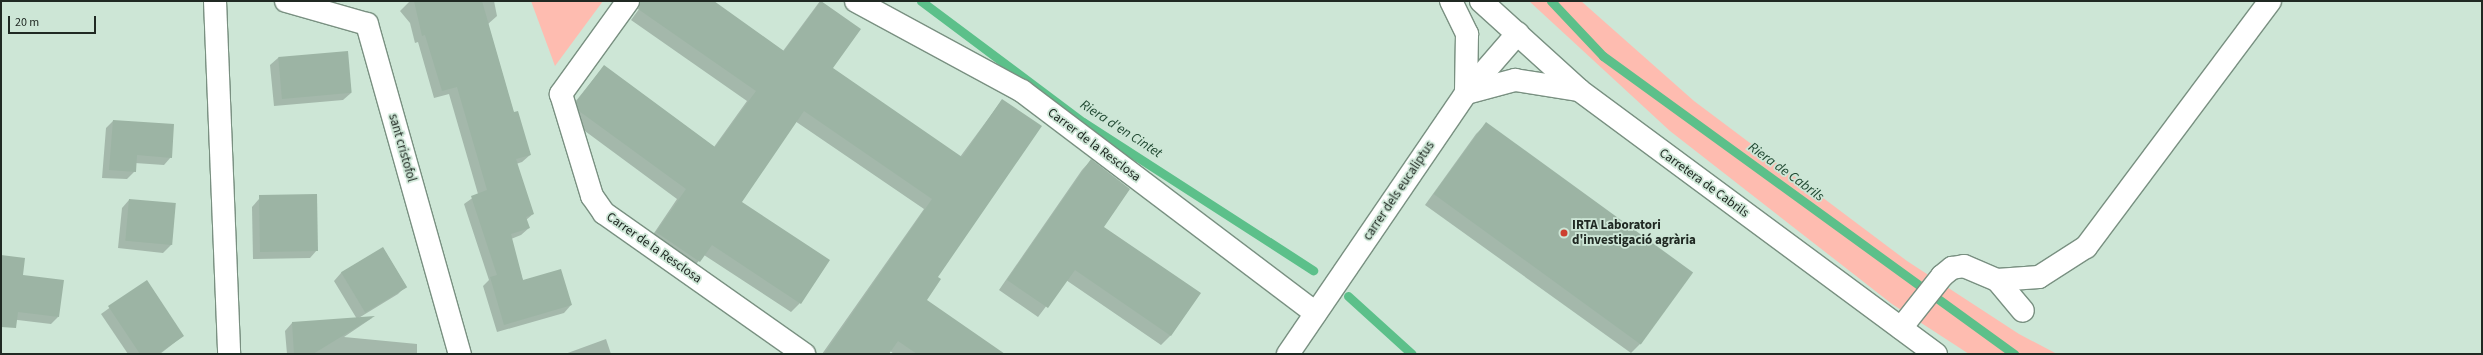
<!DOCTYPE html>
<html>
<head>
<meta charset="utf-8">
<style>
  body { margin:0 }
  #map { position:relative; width:2483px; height:355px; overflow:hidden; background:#cde6d6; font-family:"Source Sans 3",sans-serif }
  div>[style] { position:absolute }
  .green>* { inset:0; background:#febcb0 }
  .shadow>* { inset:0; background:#0003 }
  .stream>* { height:9px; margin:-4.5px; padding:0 4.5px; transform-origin:4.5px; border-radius:4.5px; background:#5cc08a }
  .building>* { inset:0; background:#9cb4a4; transform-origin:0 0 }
  .roads { filter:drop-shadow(1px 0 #799081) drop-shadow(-1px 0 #799081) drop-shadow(0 1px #799081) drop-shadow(0 -1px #799081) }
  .minor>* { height:22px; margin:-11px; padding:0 11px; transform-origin:11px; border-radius:11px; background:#fff }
  .dots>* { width:11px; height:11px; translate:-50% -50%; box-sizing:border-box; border:2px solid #cde6d6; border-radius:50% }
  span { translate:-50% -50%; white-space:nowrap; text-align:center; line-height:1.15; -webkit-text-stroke:3.5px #cde6d6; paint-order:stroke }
  .street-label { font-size:13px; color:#202923 }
  .poi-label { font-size:13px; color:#202923; font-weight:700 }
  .left { translate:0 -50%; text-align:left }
  .water-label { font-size:14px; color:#214a33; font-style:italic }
  .frame { position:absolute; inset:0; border:2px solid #202923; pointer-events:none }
  .scale { position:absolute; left:8px; top:16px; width:88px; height:18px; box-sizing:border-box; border:2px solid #202923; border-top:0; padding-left:5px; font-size:12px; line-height:14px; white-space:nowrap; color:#202923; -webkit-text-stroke:3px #cde6d6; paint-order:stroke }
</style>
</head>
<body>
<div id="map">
  <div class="green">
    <div style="clip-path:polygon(531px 1px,603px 1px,555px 66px)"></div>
    <div style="clip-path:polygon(1529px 1px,1581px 1px,1694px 101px,1907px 261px,2019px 334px,2057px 354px,1969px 354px,1892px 304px,1670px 131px)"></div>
  </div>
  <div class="shadow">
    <div style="clip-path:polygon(410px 1px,494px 1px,497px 16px,488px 24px,514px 114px,530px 155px,522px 162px,516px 164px,533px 214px,526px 220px,529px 228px,521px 235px,511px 239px,523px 281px,571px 305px,564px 313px,497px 332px,483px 286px,489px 280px,464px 204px,478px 194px,449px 94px,434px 98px,418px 42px,415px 43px,410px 23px,400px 11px)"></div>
    <div style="clip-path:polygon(645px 1px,712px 1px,783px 51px,820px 1px,859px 29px,832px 68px,960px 157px,1002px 100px,937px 277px,925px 300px,1003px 354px,894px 354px,890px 351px,888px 354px,822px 354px,924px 209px,795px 121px,741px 202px,800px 303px,791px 312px,704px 255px,690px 271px,648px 242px,677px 199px,570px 120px,567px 112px,604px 66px,714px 147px,747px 101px,631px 20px)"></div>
    <div style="clip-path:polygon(347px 52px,351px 93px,343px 100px,274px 106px,270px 65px,278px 58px)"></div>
    <div style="clip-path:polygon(113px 121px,171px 157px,164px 165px,135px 163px,135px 171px,127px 179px,102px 178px,106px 128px)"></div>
    <div style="clip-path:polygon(1486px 124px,1641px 343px,1631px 353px,1425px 205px,1476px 134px)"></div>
    <div style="clip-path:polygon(1091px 160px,1103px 227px,1171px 335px,1161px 345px,1066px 280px,1038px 317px,999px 290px,1082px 170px)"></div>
    <div style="clip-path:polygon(259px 199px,317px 250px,310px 258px,253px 259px,252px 207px)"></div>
    <div style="clip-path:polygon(129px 200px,175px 204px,171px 245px,163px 253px,118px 248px,122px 208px)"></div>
    <div style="clip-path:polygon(383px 248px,406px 286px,398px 294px,357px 319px,372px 318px,344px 337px,417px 344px,417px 354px,287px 354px,285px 331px,292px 323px,357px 319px,334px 281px,341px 273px)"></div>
    <div style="clip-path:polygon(1px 256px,58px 317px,51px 324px,1px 318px)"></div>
    <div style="clip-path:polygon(147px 281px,183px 336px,160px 354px,128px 354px,101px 314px)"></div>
    <div style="clip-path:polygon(606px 339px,611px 354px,565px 354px)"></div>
  </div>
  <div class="stream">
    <div style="left:921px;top:1px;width:202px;rotate:36.8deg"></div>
    <div style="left:1083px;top:122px;width:274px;rotate:32.8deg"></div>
    <div style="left:1551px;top:1px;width:76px;rotate:46.6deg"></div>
    <div style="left:1603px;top:56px;width:508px;rotate:35.94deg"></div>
    <div style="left:1348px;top:296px;width:86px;rotate:42.2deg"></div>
  </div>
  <div class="building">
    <div style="clip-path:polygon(414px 1px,482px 1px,514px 112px,518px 111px,531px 155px,516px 159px,534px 214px,526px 217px,530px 228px,511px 234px,523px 280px,561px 269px,572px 305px,504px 325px,490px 277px,497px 275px,471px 196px,487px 190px,457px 87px,442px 91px,425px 35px,422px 36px)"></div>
    <div style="clip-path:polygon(640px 1px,714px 1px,784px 51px,821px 1px,861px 29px,833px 68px,962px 157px,1002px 99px,1042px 126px,938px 277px,941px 279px,927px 300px,1005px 354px,917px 354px,898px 341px,889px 354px,824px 354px,932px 199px,804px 111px,742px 202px,830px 260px,801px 304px,712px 245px,700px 262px,656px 232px,686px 189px,579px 111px,576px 102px,604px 65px,715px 147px,756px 91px,638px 9px)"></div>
    <div style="left:348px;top:51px;width:42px;height:70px;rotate:85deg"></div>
    <div style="clip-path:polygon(113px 120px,174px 124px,172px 158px,137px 155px,136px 172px,109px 170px)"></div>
    <div style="left:1486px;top:122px;width:256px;height:89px;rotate:36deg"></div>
    <div style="clip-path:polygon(1091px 159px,1130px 189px,1104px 227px,1201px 293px,1171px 336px,1075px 270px,1048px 308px,1007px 280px)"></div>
    <div style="left:317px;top:194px;width:57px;height:58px;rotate:89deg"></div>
    <div style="left:129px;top:199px;width:47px;height:42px;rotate:5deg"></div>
    <div style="left:383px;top:247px;width:47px;height:49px;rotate:59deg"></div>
    <div style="clip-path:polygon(1px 255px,25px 258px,23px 275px,64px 280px,59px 317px,18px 312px,16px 328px,1px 327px)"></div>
    <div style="clip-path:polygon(147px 280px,184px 336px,158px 354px,140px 354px,108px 306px)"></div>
    <div style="clip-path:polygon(375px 316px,313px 354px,294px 354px,292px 322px)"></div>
  </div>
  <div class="roads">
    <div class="minor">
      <div style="left:215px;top:1px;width:353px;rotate:87.7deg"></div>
      <div style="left:286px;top:1px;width:84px;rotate:15.9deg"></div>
      <div style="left:367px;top:24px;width:343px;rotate:74.3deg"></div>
      <div style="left:628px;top:1px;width:115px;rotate:125.8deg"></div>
      <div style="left:561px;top:94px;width:107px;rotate:73.1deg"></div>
      <div style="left:592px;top:196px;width:21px;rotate:55deg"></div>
      <div style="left:604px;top:213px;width:245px;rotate:35.2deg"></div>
      <div style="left:856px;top:1px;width:189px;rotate:28.5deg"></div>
      <div style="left:1022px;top:91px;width:368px;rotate:37.1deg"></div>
      <div style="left:1451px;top:1px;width:37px;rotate:64deg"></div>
      <div style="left:1467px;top:34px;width:59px;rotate:91deg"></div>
      <div style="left:1466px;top:93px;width:51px;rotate:-14.9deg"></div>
      <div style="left:1515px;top:80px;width:65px;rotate:8.9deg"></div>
      <div style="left:1481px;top:1px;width:132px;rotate:42.2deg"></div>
      <div style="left:1579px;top:90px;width:444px;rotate:36.5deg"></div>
      <div style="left:1997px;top:280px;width:42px;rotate:-4.1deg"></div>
      <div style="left:2039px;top:277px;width:56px;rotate:-32.6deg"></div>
      <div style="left:2086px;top:247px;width:307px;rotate:-53.2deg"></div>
      <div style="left:1901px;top:328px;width:66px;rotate:-51.7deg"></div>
      <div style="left:1942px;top:276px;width:13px;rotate:-39deg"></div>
      <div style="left:1952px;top:268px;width:12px;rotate:-9deg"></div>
      <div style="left:1964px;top:266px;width:36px;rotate:23deg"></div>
      <div style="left:1997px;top:280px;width:40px;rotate:50deg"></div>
      <div style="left:1288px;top:354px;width:316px;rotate:-55.7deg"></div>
      <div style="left:1466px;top:93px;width:79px;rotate:-49.1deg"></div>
    </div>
  </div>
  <div class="dots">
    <div style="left:1564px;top:233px;background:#cd402f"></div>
  </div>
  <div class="street-label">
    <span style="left:1094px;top:145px;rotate:37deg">Carrer de la Resclosa</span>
    <span style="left:402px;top:148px;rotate:74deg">sant cristofol</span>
    <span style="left:1704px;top:183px;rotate:36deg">Carretera de Cabrils</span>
    <span style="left:1399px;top:191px;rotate:-56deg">carrer dels eucaliptus</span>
    <span style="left:654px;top:248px;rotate:35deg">Carrer de la Resclosa</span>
  </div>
  <div class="poi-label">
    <span class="left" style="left:1572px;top:233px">IRTA Laboratori<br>d'investigació agrària</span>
  </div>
  <div class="water-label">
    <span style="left:1121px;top:129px;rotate:33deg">Riera d'en Cintet</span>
    <span style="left:1786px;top:172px;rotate:36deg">Riera de Cabrils</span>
  </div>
  <div class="frame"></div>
  <div class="scale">20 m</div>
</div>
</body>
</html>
